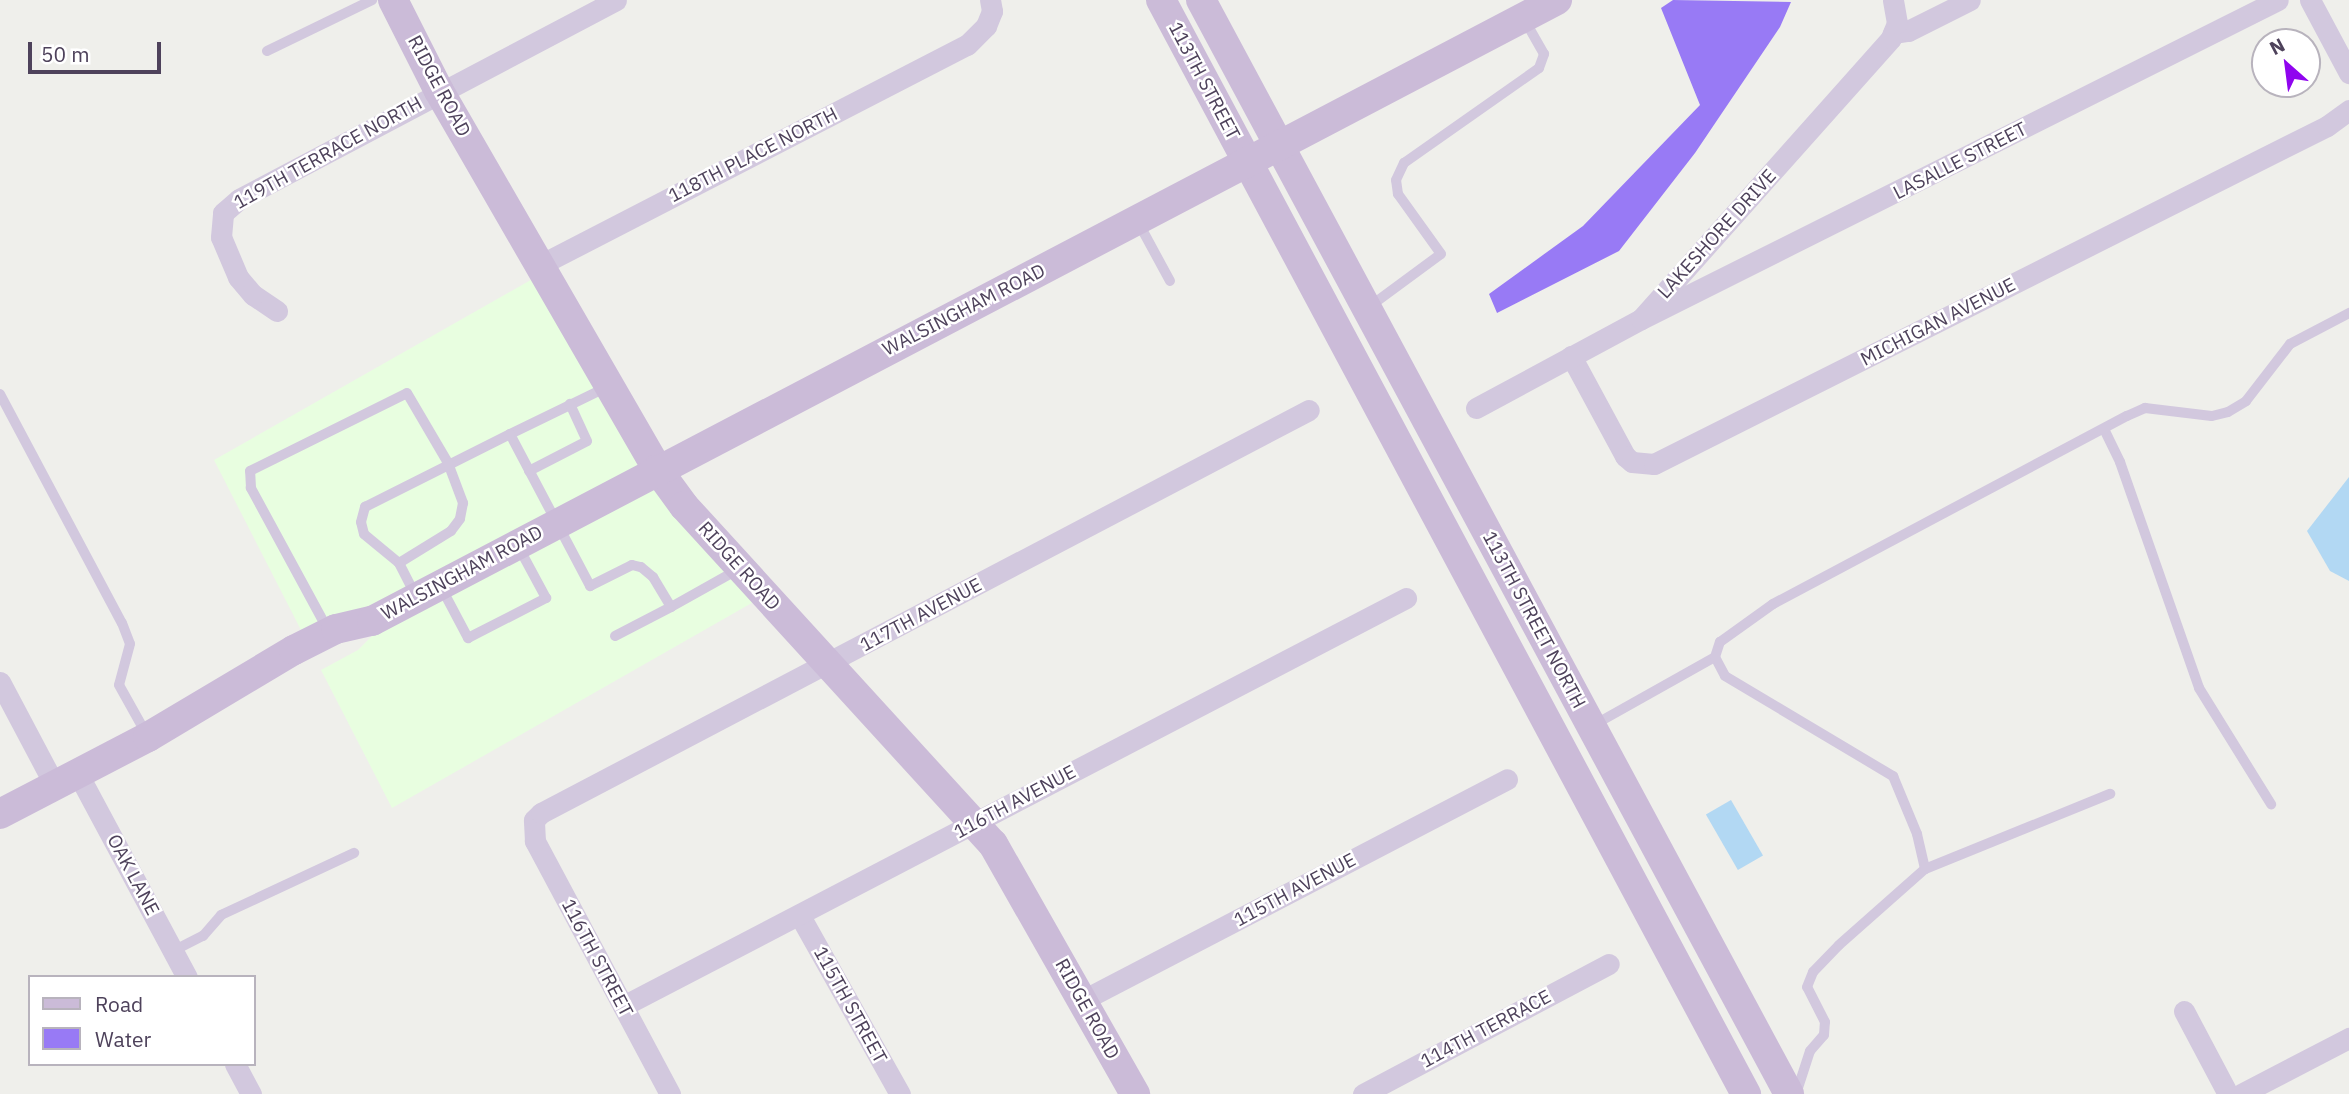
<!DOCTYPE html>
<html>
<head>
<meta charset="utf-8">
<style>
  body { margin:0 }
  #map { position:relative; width:2349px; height:1094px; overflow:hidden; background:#efefeb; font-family:"IBM Plex Sans",sans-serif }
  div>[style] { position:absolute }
  .commercial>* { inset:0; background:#e8fee0 }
  .green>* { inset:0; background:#b2d8f3; transform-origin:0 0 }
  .water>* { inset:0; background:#987af5 }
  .lane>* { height:10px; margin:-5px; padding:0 5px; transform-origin:5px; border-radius:5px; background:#d2c8de }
  .street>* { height:21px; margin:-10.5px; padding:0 10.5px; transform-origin:10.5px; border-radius:10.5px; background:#d2c8de }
  .secondary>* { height:30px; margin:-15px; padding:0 15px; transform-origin:15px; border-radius:15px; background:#cbbbd8 }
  span { translate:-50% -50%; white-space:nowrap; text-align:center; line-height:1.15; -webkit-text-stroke:5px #fff; paint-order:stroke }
  .street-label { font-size:19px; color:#4e425b }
  .legend { position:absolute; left:28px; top:975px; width:228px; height:91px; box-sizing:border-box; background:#fff; border:2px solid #b8b3bd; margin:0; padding:9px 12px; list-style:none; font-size:21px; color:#4e425b }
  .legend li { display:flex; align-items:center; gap:14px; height:35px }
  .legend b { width:35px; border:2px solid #b8b3bd }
  .north { position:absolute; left:2251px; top:28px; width:70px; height:70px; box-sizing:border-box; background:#fff; border:2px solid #b8b3bd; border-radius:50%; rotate:332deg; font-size:19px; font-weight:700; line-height:28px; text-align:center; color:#4e425b }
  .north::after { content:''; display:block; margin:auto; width:24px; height:32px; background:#9004ef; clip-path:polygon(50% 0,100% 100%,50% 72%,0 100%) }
  .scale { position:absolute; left:28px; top:42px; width:133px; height:32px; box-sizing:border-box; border:4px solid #4e425b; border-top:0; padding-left:9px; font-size:21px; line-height:24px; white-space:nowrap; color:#4e425b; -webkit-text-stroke:5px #fff; paint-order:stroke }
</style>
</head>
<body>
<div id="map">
  <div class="commercial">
    <div style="clip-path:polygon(536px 277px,644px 464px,373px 608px,303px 634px,214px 460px)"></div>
    <div style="clip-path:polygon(655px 482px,757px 600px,392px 808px,321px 670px,358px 650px,378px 630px)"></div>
  </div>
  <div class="green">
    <div style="clip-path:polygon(2349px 477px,2349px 581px,2330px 571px,2307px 531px)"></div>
    <div style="left:1731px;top:800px;width:64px;height:29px;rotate:60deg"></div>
  </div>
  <div class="water">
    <div style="clip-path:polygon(1673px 0,1791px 2px,1780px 27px,1695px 153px,1619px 251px,1497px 313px,1489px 294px,1583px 226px,1700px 105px,1661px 8px)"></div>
  </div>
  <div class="lane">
    <div style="left:267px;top:51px;width:117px;rotate:-25.9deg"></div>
    <div style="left:1138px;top:222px;width:67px;rotate:61.5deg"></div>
    <div style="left:1369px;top:307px;width:89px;rotate:-36.4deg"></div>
    <div style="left:1441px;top:254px;width:74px;rotate:-125.6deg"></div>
    <div style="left:1398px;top:194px;width:14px;rotate:-98deg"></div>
    <div style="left:1396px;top:180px;width:19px;rotate:-65deg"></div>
    <div style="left:1404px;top:163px;width:165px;rotate:-35.1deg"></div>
    <div style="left:1539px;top:68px;width:15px;rotate:-70deg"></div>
    <div style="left:1544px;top:54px;width:40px;rotate:-119.7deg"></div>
    <div style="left:607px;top:387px;width:108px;rotate:154.1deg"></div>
    <div style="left:510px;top:434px;width:172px;rotate:62.2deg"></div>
    <div style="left:590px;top:586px;width:47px;rotate:-26.6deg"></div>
    <div style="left:632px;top:565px;width:9px;rotate:13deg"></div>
    <div style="left:641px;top:567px;width:16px;rotate:40deg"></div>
    <div style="left:653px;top:577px;width:35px;rotate:59deg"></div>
    <div style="left:671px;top:607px;width:78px;rotate:-29.2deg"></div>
    <div style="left:0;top:394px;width:259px;rotate:62deg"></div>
    <div style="left:122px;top:623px;width:22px;rotate:69deg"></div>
    <div style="left:130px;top:644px;width:42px;rotate:105deg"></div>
    <div style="left:119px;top:685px;width:57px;rotate:60.8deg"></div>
    <div style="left:2104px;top:429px;width:37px;rotate:64deg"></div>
    <div style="left:2120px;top:462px;width:239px;rotate:70.7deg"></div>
    <div style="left:2199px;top:688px;width:137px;rotate:58.2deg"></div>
    <div style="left:529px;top:471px;width:65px;rotate:-27.3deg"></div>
    <div style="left:587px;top:441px;width:41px;rotate:-114.7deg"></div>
    <div style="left:399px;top:563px;width:45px;rotate:-140.4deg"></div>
    <div style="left:364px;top:534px;width:12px;rotate:-104deg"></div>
    <div style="left:361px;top:522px;width:16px;rotate:-75deg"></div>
    <div style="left:365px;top:507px;width:162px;rotate:-26.7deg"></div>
    <div style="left:441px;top:587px;width:58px;rotate:62.1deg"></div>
    <div style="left:468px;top:638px;width:88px;rotate:-27.1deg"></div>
    <div style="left:546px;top:598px;width:59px;rotate:-118.3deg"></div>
    <div style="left:328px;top:630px;width:162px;rotate:-118.5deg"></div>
    <div style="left:251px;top:488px;width:17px;rotate:-93deg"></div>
    <div style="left:250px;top:471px;width:175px;rotate:-26.4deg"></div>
    <div style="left:407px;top:393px;width:81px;rotate:59.6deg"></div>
    <div style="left:448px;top:463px;width:43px;rotate:69.4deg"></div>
    <div style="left:463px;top:503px;width:16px;rotate:101deg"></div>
    <div style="left:460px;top:519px;width:15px;rotate:127deg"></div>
    <div style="left:451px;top:531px;width:61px;rotate:148.4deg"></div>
    <div style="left:399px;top:563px;width:36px;rotate:63deg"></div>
    <div style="left:615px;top:636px;width:63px;rotate:-27.4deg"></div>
    <div style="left:1715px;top:657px;width:21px;rotate:62deg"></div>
    <div style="left:1725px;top:676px;width:196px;rotate:30.8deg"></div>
    <div style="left:1893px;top:776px;width:63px;rotate:67.5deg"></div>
    <div style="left:1917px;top:834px;width:36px;rotate:77deg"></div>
    <div style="left:1592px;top:726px;width:141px;rotate:-29.3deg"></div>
    <div style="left:1715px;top:657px;width:16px;rotate:-72deg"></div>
    <div style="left:1720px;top:642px;width:65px;rotate:-35.6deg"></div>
    <div style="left:1773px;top:604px;width:401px;rotate:-28deg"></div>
    <div style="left:2127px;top:416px;width:20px;rotate:-24deg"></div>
    <div style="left:2145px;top:408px;width:67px;rotate:6.8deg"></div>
    <div style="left:2212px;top:416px;width:16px;rotate:-14deg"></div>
    <div style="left:2228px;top:412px;width:21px;rotate:-31deg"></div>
    <div style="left:2246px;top:401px;width:72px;rotate:-52.3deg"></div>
    <div style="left:2290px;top:344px;width:67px;rotate:-27.7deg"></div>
    <div style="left:173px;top:951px;width:34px;rotate:-27deg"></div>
    <div style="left:203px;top:936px;width:28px;rotate:-49deg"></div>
    <div style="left:221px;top:915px;width:147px;rotate:-25deg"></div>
    <div style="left:1796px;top:1094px;width:45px;rotate:-72deg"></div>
    <div style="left:1810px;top:1051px;width:21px;rotate:-49deg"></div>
    <div style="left:1824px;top:1035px;width:13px;rotate:-86deg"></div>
    <div style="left:1825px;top:1022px;width:39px;rotate:-117deg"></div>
    <div style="left:1807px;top:987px;width:16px;rotate:-68deg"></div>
    <div style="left:1813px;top:972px;width:37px;rotate:-46deg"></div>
    <div style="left:1839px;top:945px;width:115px;rotate:-41.5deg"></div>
    <div style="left:1925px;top:869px;width:200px;rotate:-22.1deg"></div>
  </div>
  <div class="street">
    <div style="left:2310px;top:0;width:83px;rotate:61.9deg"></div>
    <div style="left:1893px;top:33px;width:15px;rotate:-8deg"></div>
    <div style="left:1908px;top:31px;width:69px;rotate:-26.6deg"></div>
    <div style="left:540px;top:265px;width:480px;rotate:-27.3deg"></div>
    <div style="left:967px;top:45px;width:27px;rotate:-45deg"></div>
    <div style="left:986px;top:26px;width:16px;rotate:-68deg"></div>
    <div style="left:992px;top:11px;width:11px;rotate:-100deg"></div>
    <div style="left:277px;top:311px;width:29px;rotate:-146deg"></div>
    <div style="left:253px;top:295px;width:23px;rotate:-130deg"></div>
    <div style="left:238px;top:277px;width:43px;rotate:-113deg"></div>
    <div style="left:221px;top:237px;width:24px;rotate:-85deg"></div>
    <div style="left:223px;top:213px;width:21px;rotate:-41deg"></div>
    <div style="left:239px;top:199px;width:426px;rotate:-27.8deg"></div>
    <div style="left:1641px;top:319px;width:712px;rotate:-26.6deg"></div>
    <div style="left:1571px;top:356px;width:114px;rotate:61.6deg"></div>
    <div style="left:1625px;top:456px;width:9px;rotate:41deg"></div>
    <div style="left:1632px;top:462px;width:22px;rotate:5deg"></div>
    <div style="left:1654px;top:464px;width:753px;rotate:-26.67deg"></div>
    <div style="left:2327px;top:126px;width:27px;rotate:-36deg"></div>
    <div style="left:1476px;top:408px;width:187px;rotate:-28.3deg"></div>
    <div style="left:1641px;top:319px;width:376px;rotate:-48.3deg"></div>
    <div style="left:1891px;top:38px;width:16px;rotate:-68deg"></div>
    <div style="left:1897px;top:23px;width:23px;rotate:-100deg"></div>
    <div style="left:0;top:682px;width:118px;rotate:62.1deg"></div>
    <div style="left:78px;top:774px;width:230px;rotate:61.8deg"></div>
    <div style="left:800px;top:916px;width:204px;rotate:60.7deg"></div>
    <div style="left:1083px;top:1000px;width:478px;rotate:-27.5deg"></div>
    <div style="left:623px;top:1006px;width:883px;rotate:-27.52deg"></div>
    <div style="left:2184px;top:1011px;width:94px;rotate:62.1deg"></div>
    <div style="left:235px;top:1064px;width:34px;rotate:62deg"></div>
    <div style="left:670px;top:1094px;width:287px;rotate:-118.1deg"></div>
    <div style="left:535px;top:841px;width:21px;rotate:-93deg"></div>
    <div style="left:534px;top:820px;width:10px;rotate:-45deg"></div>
    <div style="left:541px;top:813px;width:867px;rotate:-27.69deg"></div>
    <div style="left:1363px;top:1094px;width:278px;rotate:-27.9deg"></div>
    <div style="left:2241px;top:1094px;width:122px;rotate:-27.4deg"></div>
  </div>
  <div class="secondary">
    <div style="left:393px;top:0;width:102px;rotate:63.2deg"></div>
    <div style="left:439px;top:91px;width:436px;rotate:60deg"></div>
    <div style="left:657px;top:469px;width:46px;rotate:53.9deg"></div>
    <div style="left:684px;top:506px;width:458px;rotate:47.6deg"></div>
    <div style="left:993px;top:844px;width:288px;rotate:60.4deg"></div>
    <div style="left:1161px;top:0;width:1241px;rotate:61.87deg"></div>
    <div style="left:1201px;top:0;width:1242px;rotate:61.74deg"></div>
    <div style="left:0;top:814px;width:167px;rotate:-27.5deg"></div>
    <div style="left:148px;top:737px;width:170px;rotate:-30.8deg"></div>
    <div style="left:294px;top:650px;width:47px;rotate:-26.6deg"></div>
    <div style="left:336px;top:629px;width:37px;rotate:-13deg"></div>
    <div style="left:372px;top:621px;width:1338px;rotate:-27.66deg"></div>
  </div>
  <div class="street-label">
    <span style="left:1204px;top:81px;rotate:62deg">113TH STREET</span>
    <span style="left:439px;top:86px;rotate:62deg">RIDGE ROAD</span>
    <span style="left:328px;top:153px;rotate:-29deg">119TH TERRACE NORTH</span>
    <span style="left:753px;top:155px;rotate:-27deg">118TH PLACE NORTH</span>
    <span style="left:1960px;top:161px;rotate:-27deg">LASALLE STREET</span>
    <span style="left:1717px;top:234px;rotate:-48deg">LAKESHORE DRIVE</span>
    <span style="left:964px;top:310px;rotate:-27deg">WALSINGHAM ROAD</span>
    <span style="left:1938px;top:322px;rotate:-27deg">MICHIGAN AVENUE</span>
    <span style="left:739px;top:566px;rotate:48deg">RIDGE ROAD</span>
    <span style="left:462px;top:573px;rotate:-28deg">WALSINGHAM ROAD</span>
    <span style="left:921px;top:615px;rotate:-28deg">117TH AVENUE</span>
    <span style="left:1534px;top:620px;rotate:62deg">113TH STREET NORTH</span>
    <span style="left:1015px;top:802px;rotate:-28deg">116TH AVENUE</span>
    <span style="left:133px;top:875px;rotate:62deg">OAK LANE</span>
    <span style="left:1295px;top:890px;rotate:-28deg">115TH AVENUE</span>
    <span style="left:597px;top:958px;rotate:62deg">116TH STREET</span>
    <span style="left:850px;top:1005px;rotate:61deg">115TH STREET</span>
    <span style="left:1087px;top:1009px;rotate:61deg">RIDGE ROAD</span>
    <span style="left:1486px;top:1029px;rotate:-28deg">114TH TERRACE</span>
  </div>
  <ul class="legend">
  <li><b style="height:9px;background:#cbbbd8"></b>Road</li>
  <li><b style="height:19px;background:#987af5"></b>Water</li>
  </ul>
  <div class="north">N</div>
  <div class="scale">50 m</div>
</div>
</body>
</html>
